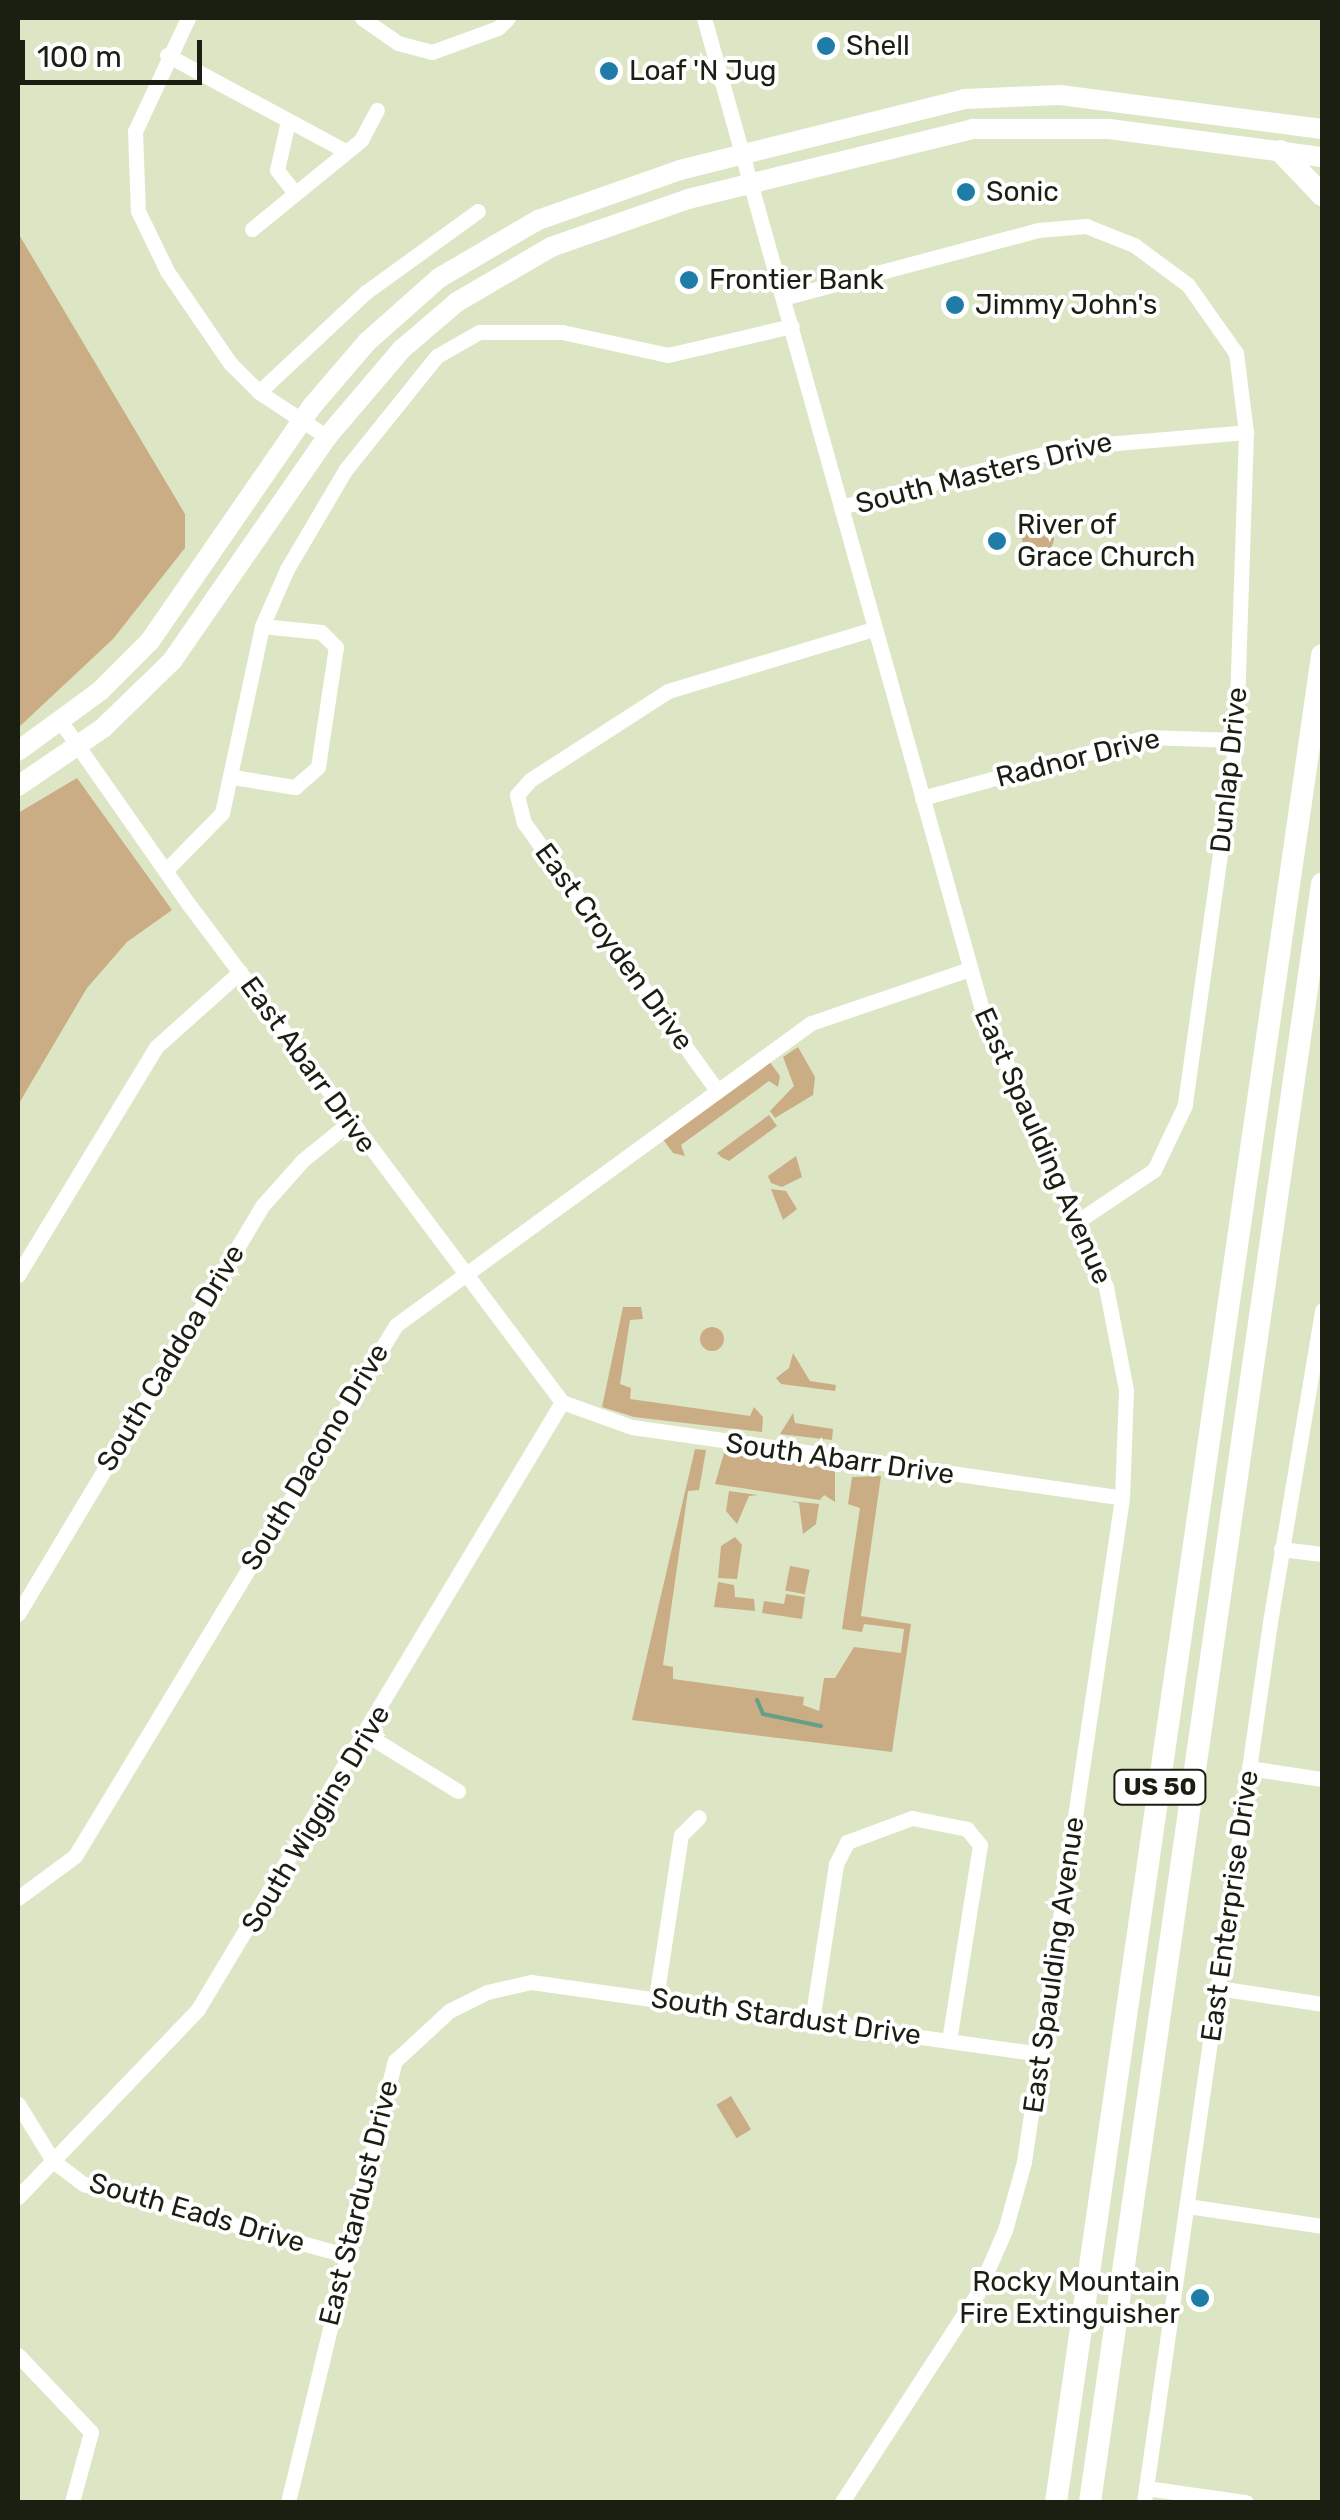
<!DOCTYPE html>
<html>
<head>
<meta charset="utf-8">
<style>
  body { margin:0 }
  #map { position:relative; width:1340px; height:2520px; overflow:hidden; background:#dce6c4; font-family:Rubik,sans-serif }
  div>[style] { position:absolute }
  .green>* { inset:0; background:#caad85; transform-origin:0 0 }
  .round { border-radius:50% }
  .stream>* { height:4px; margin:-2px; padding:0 2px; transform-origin:2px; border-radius:2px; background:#649f87 }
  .minor>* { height:15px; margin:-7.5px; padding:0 7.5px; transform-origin:7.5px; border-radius:7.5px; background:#fff }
  .major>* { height:20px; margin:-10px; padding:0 10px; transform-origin:10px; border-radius:10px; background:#fff }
  .highway>* { height:22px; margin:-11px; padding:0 11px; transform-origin:11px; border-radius:11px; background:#fff }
  .dots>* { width:28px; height:28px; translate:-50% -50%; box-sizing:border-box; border:5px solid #fff; border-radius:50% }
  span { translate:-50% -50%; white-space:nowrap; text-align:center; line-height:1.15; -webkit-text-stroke:8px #fff; paint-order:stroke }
  .shield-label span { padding:2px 8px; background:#fff; border:2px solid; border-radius:8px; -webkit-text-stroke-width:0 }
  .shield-label { font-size:25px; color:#1b1f12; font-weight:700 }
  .poi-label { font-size:28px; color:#1b1f12 }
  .left { translate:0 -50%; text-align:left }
  .right { translate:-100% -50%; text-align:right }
  .street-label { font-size:28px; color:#1b1f12 }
  .frame { position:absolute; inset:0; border:20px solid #1b1f12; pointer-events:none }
  .scale { position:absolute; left:20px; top:40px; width:182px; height:45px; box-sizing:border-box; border:5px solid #1b1f12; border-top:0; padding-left:12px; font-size:30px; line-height:35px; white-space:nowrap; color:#1b1f12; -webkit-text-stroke:8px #fff; paint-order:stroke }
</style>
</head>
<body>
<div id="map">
  <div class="green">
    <div style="clip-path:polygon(18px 233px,185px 514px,185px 548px,113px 639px,18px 728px)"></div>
    <div class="round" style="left:1022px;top:522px;width:32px;height:32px"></div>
    <div style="clip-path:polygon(77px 778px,172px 910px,127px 942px,87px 988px,18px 1105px,18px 813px)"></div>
    <div style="clip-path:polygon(798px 1047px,815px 1077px,813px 1095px,775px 1118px,770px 1111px,794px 1086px,783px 1057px)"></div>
    <div style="clip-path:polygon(769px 1061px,780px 1076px,778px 1087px,769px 1081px,681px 1145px,685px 1156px,673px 1153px,662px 1138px)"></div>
    <div style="clip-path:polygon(769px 1115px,777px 1126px,729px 1161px,721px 1157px,717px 1153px)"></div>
    <div style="clip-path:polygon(796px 1156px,802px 1177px,782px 1187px,771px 1183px,768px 1176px)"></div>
    <div style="clip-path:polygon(771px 1189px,786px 1191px,797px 1209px,783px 1220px)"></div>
    <div style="clip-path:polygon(623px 1307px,641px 1307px,643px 1319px,630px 1320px,620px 1384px,631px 1388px,630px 1399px,750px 1416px,754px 1407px,763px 1417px,762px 1432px,634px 1417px,602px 1407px)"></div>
    <div class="round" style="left:700px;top:1327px;width:24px;height:24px"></div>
    <div style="clip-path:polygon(793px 1353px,810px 1381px,836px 1385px,835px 1391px,781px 1384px,776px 1378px,789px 1368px)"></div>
    <div style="clip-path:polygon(793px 1413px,795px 1423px,833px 1429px,832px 1440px,780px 1434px)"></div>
    <div style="clip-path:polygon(695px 1449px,706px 1450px,699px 1490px,688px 1491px,663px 1665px,673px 1667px,673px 1679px,804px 1697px,803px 1705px,819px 1711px,824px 1678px,835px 1678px,854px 1647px,901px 1653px,904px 1629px,864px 1624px,862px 1632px,842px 1629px,860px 1508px,848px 1504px,852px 1477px,881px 1476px,861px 1616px,911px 1624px,892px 1752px,632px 1720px)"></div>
    <div style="clip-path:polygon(724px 1453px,835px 1469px,835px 1502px,824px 1495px,820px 1500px,715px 1484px)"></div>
    <div style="clip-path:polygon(729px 1491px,758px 1495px,749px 1496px,737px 1524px,726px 1511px)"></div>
    <div style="clip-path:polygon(789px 1501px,819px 1504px,816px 1524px,803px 1534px,799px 1503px)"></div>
    <div style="clip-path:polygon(735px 1537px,742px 1545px,737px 1579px,718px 1578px,721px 1546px)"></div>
    <div style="left:790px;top:1566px;width:20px;height:25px;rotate:11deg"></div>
    <div style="clip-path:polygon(718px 1582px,734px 1585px,735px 1597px,754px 1599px,755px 1611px,714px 1607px)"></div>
    <div style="clip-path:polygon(786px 1594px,805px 1597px,802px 1619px,762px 1613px,764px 1601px,784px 1604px)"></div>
    <div style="left:731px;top:2096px;width:39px;height:17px;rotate:59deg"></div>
  </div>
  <div class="stream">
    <div style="left:757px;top:1700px;width:15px;rotate:67deg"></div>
    <div style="left:763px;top:1714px;width:59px;rotate:11.7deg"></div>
  </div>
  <div class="minor">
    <div style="left:188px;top:18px;width:125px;rotate:115.1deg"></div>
    <div style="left:135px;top:131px;width:80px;rotate:87.9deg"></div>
    <div style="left:138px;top:211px;width:67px;rotate:64.2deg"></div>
    <div style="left:167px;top:271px;width:112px;rotate:55.6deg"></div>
    <div style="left:230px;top:363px;width:41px;rotate:45deg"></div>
    <div style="left:259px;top:392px;width:82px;rotate:33.5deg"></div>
    <div style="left:362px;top:18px;width:44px;rotate:34.8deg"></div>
    <div style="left:398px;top:43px;width:35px;rotate:15deg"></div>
    <div style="left:432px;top:52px;width:70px;rotate:-20deg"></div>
    <div style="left:498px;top:28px;width:14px;rotate:-45deg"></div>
    <div style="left:704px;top:18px;width:1026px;rotate:74.34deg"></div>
    <div style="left:981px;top:1006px;width:308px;rotate:66deg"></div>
    <div style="left:1106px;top:1287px;width:105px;rotate:79deg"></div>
    <div style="left:1126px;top:1390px;width:108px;rotate:92.1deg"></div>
    <div style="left:1122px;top:1498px;width:671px;rotate:98.4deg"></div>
    <div style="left:1024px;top:2162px;width:71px;rotate:105.6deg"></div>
    <div style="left:1005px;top:2230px;width:70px;rotate:113.6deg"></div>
    <div style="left:977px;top:2294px;width:248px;rotate:123deg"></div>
    <div style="left:167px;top:55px;width:202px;rotate:28.3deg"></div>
    <div style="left:288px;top:121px;width:50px;rotate:102.7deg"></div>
    <div style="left:277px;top:170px;width:29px;rotate:52deg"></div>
    <div style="left:252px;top:229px;width:141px;rotate:-39.2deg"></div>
    <div style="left:361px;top:140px;width:34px;rotate:-62deg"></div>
    <div style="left:783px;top:298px;width:264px;rotate:-14.9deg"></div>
    <div style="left:1038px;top:230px;width:48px;rotate:-4.8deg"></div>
    <div style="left:1086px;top:226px;width:52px;rotate:21.6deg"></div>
    <div style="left:1134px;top:245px;width:67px;rotate:36.5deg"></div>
    <div style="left:1188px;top:285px;width:83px;rotate:54.8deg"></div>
    <div style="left:1236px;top:353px;width:80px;rotate:82.8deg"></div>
    <div style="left:1246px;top:432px;width:308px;rotate:91.9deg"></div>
    <div style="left:1236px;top:740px;width:369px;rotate:98deg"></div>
    <div style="left:1185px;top:1105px;width:72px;rotate:115.5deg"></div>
    <div style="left:1154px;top:1170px;width:92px;rotate:146.1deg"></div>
    <div style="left:259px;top:392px;width:146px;rotate:-43.1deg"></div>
    <div style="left:366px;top:292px;width:138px;rotate:-35.9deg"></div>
    <div style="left:841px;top:507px;width:236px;rotate:-14.7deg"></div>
    <div style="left:1069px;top:447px;width:178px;rotate:-4.8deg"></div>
    <div style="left:61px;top:722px;width:225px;rotate:55deg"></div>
    <div style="left:190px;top:906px;width:620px;rotate:53.13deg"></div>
    <div style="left:562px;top:1402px;width:74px;rotate:19.7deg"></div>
    <div style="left:632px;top:1427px;width:495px;rotate:8.2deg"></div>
    <div style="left:233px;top:777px;width:63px;rotate:9.2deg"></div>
    <div style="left:295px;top:787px;width:30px;rotate:-41deg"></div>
    <div style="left:318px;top:767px;width:121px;rotate:-81.5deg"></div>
    <div style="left:336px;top:647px;width:21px;rotate:-135deg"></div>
    <div style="left:321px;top:632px;width:59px;rotate:-174.2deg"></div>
    <div style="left:922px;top:798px;width:233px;rotate:-15.2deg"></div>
    <div style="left:1147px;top:737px;width:89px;rotate:1.9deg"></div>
    <div style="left:165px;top:871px;width:81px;rotate:-45.5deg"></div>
    <div style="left:222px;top:813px;width:191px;rotate:-77.9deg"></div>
    <div style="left:262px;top:626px;width:62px;rotate:-66.3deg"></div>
    <div style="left:287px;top:569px;width:116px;rotate:-59.5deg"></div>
    <div style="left:346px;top:469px;width:145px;rotate:-51.2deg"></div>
    <div style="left:437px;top:356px;width:48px;rotate:-29.7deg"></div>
    <div style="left:479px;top:332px;width:83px"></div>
    <div style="left:562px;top:332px;width:108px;rotate:12.2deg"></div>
    <div style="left:668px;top:355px;width:127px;rotate:-13.2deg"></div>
    <div style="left:716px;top:1089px;width:328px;rotate:-125.8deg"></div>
    <div style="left:524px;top:823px;width:29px;rotate:-104deg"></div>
    <div style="left:517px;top:795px;width:20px;rotate:-49deg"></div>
    <div style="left:530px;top:780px;width:164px;rotate:-32.8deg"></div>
    <div style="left:668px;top:691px;width:215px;rotate:-16.8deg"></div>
    <div style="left:18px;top:1275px;width:267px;rotate:-58.8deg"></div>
    <div style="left:156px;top:1047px;width:113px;rotate:-41.8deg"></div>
    <div style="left:1281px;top:1549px;width:41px;rotate:7deg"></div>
    <div style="left:18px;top:1614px;width:477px;rotate:-59.1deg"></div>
    <div style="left:263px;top:1205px;width:60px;rotate:-48.4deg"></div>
    <div style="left:303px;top:1160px;width:60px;rotate:-39deg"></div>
    <div style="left:367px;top:1735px;width:107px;rotate:31.6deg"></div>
    <div style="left:1249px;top:1768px;width:74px;rotate:8.6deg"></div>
    <div style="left:18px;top:1898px;width:71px;rotate:-36.4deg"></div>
    <div style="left:75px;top:1856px;width:620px;rotate:-58.85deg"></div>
    <div style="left:396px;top:1325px;width:513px;rotate:-36.04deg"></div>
    <div style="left:811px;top:1023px;width:168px;rotate:-18.8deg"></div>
    <div style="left:1218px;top:1988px;width:105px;rotate:8.7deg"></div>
    <div style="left:656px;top:1998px;width:165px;rotate:-81.3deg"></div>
    <div style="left:681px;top:1835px;width:25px;rotate:-45deg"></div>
    <div style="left:812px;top:2021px;width:159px;rotate:-81.3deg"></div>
    <div style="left:836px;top:1864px;width:25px;rotate:-63deg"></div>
    <div style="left:847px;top:1842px;width:69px;rotate:-20.3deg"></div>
    <div style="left:912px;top:1818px;width:56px;rotate:11.3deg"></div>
    <div style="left:967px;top:1829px;width:21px;rotate:51deg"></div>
    <div style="left:980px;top:1845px;width:197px;rotate:99deg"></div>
    <div style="left:18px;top:2104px;width:67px;rotate:58.4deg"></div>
    <div style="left:53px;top:2161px;width:39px;rotate:37deg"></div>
    <div style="left:84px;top:2184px;width:270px;rotate:15.2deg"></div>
    <div style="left:18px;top:2197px;width:260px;rotate:-46.2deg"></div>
    <div style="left:198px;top:2009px;width:708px;rotate:-59.05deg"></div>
    <div style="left:1187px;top:2206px;width:136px;rotate:8.4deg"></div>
    <div style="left:18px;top:2355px;width:106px;rotate:46.5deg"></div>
    <div style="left:91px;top:2432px;width:73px;rotate:105.2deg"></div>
    <div style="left:1146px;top:2488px;width:101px;rotate:8deg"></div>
    <div style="left:288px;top:2502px;width:454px;rotate:-76.4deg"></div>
    <div style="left:395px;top:2061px;width:74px;rotate:-42.8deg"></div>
    <div style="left:449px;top:2011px;width:42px;rotate:-26.6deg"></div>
    <div style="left:487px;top:1992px;width:45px;rotate:-12.8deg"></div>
    <div style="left:531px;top:1982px;width:515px;rotate:8.04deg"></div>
    <div style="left:1144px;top:2502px;width:889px;rotate:-81.85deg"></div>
    <div style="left:1270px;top:1622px;width:316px;rotate:-80.5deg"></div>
  </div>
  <div class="major">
    <div style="left:18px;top:751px;width:102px;rotate:-36.2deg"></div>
    <div style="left:100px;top:691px;width:71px;rotate:-45deg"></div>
    <div style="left:150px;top:641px;width:287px;rotate:-55.4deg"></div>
    <div style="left:313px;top:405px;width:83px;rotate:-49.4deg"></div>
    <div style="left:367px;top:342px;width:96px;rotate:-41.6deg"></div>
    <div style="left:439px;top:278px;width:115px;rotate:-30.4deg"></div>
    <div style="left:538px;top:220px;width:151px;rotate:-19.4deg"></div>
    <div style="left:680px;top:170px;width:293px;rotate:-14deg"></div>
    <div style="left:964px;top:99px;width:96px;rotate:-2.4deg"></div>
    <div style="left:1060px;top:95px;width:264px;rotate:7.4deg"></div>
    <div style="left:18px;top:786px;width:103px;rotate:-34.3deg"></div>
    <div style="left:103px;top:728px;width:96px;rotate:-44.2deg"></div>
    <div style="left:172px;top:661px;width:272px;rotate:-55.3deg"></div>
    <div style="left:327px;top:437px;width:116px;rotate:-49.6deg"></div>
    <div style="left:402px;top:349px;width:72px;rotate:-40.5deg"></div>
    <div style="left:457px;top:302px;width:109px;rotate:-30.3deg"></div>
    <div style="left:551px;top:247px;width:145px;rotate:-19.3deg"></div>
    <div style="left:688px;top:199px;width:292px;rotate:-13.8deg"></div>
    <div style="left:972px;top:129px;width:137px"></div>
    <div style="left:1109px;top:129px;width:215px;rotate:7.5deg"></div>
  </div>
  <div class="highway">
    <div style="left:1280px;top:151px;width:61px;rotate:46.3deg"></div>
    <div style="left:1056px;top:2502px;width:1866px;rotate:-81.8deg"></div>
    <div style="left:1090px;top:2502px;width:1635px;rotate:-81.84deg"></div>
  </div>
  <div class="dots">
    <div style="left:826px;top:46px;background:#1f7ca9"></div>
    <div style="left:609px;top:71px;background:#1f7ca9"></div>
    <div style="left:966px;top:192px;background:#1f7ca9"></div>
    <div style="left:689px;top:280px;background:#1f7ca9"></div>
    <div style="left:955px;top:305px;background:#1f7ca9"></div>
    <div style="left:997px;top:541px;background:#1f7ca9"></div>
    <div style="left:1200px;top:2298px;background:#1f7ca9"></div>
  </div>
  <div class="shield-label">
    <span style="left:1160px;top:1787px">US 50</span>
  </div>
  <div class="poi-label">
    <span class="left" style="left:846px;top:46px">Shell</span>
    <span class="left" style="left:629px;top:71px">Loaf 'N Jug</span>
    <span class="left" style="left:986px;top:192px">Sonic</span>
    <span class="left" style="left:709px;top:280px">Frontier Bank</span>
    <span class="left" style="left:975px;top:305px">Jimmy John's</span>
    <span class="left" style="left:1017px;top:541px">River of<br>Grace Church</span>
    <span class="right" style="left:1180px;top:2298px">Rocky Mountain<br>Fire Extinguisher</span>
  </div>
  <div class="street-label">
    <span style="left:984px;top:473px;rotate:-14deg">South Masters Drive</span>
    <span style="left:1078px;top:758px;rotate:-14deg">Radnor Drive</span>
    <span style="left:1229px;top:770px;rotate:-84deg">Dunlap Drive</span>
    <span style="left:614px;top:947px;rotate:54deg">East Croyden Drive</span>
    <span style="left:308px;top:1065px;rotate:54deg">East Abarr Drive</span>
    <span style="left:1043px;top:1146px;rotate:66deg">East Spaulding Avenue</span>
    <span style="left:171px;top:1358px;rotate:-59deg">South Caddoa Drive</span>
    <span style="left:315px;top:1457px;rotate:-59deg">South Dacono Drive</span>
    <span style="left:840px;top:1459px;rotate:8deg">South Abarr Drive</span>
    <span style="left:316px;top:1819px;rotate:-59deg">South Wiggins Drive</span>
    <span style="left:1230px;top:1906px;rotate:-82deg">East Enterprise Drive</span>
    <span style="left:1054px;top:1965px;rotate:-82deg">East Spaulding Avenue</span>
    <span style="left:786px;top:2017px;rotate:8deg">South Stardust Drive</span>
    <span style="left:359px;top:2203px;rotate:-76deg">East Stardust Drive</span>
    <span style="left:197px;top:2213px;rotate:16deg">South Eads Drive</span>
  </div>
  <div class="frame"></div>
  <div class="scale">100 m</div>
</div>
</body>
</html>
